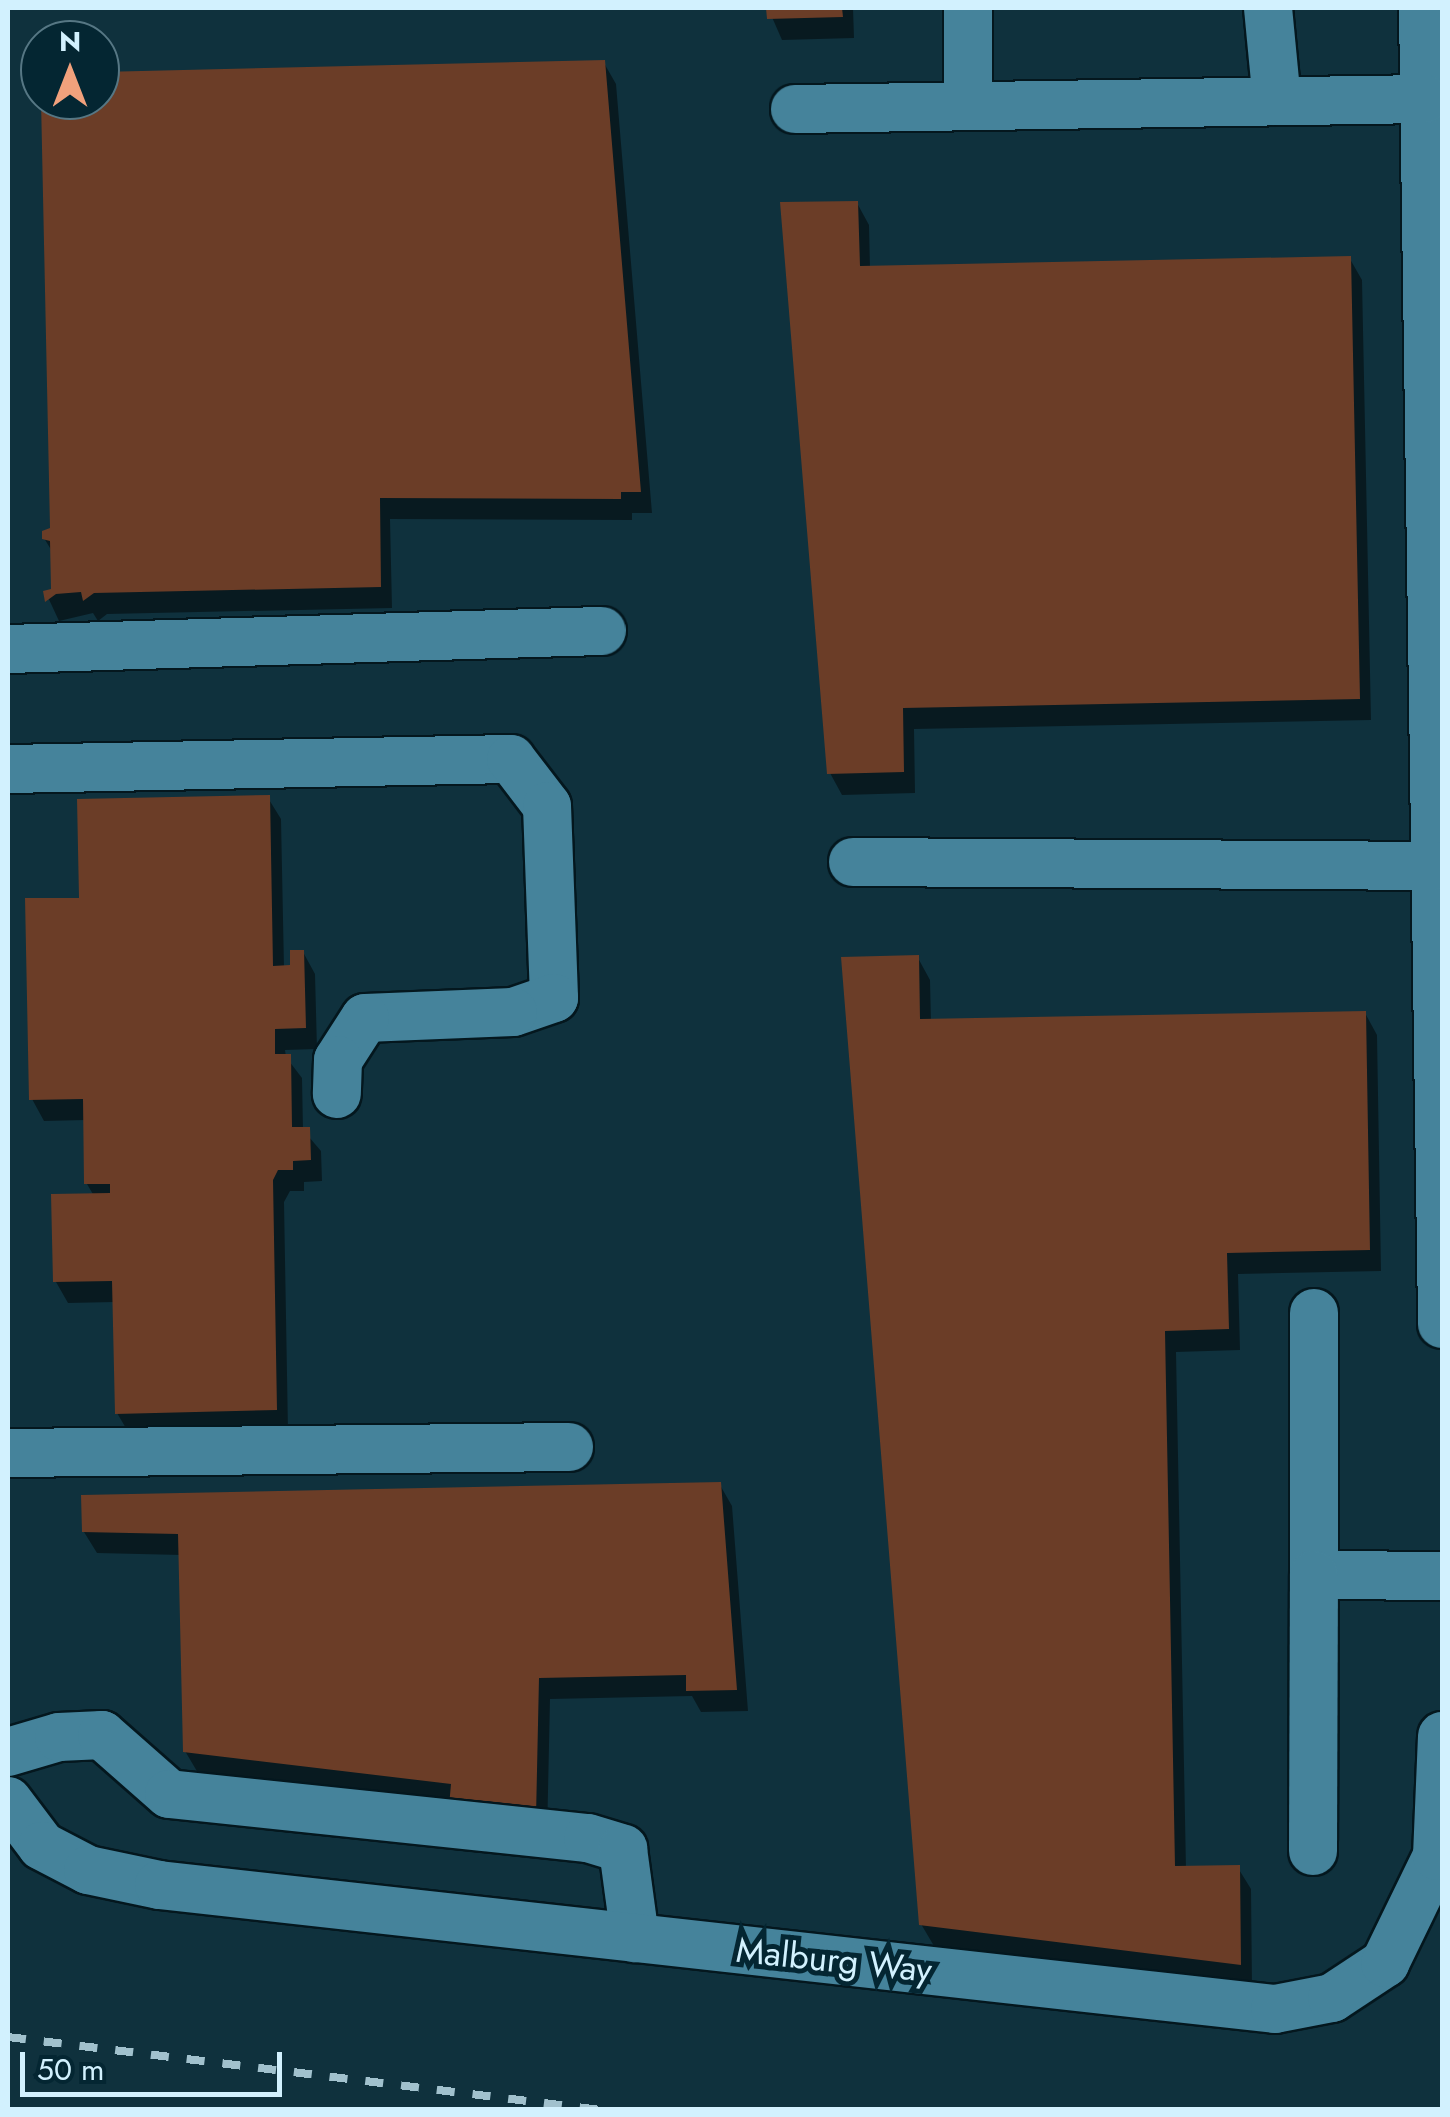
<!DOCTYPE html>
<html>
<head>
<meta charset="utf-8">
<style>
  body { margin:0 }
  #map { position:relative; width:1450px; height:2117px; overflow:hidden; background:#0f313d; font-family:Jost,sans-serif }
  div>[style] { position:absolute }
  .shadow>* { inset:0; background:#0007 }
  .building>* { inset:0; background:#6b3d27 }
  .roads { filter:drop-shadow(2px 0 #04171e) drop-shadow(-2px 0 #04171e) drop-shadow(0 2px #04171e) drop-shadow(0 -2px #04171e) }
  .minor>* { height:48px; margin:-24px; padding:0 24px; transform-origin:24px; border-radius:24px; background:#45839b }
  .rail>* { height:8px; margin-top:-4px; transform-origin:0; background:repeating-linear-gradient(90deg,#a1c1cd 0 18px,transparent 0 36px) }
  span { translate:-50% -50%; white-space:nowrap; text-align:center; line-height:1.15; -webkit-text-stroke:10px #042632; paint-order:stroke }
  .street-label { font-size:35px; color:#d2f1fe }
  .frame { position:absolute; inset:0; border:10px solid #d2f1fe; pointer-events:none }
  .north { position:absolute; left:20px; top:20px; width:100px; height:100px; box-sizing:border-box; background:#042632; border:2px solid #567784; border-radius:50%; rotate:0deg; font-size:28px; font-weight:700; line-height:40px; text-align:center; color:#d2f1fe }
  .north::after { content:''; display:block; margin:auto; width:35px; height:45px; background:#f1a17c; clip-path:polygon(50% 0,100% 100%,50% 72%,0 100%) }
  .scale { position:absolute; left:20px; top:2052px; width:262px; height:45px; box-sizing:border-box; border:5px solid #d2f1fe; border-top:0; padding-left:12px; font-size:30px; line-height:35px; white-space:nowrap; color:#d2f1fe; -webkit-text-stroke:8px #042632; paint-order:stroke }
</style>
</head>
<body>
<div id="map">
  <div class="shadow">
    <div style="clip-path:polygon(768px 8px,853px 8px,854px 38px,782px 40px)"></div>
    <div style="clip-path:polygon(604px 63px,616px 84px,652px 513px,632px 513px,632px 520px,390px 519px,392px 608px,107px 614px,98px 621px,93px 613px,59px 621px,46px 593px,54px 591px,53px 553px,44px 538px,53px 530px,43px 100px,100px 100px,100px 74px)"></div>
    <div style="clip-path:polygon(857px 203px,869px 225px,870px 268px,1350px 259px,1362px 280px,1371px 720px,914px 729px,915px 793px,842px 795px,830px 773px)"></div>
    <div style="clip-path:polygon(268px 798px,281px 819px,284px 968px,293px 968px,303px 952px,315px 974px,317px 1049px,285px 1050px,286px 1057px,302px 1078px,303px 1130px,321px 1151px,322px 1181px,304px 1182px,304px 1191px,290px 1191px,284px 1202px,288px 1431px,130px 1435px,117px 1413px,115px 1302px,68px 1303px,56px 1282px,94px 1196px,87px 1184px,86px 1120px,44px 1121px,32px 1099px,81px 900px)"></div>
    <div style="clip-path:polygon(918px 958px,930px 980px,931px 1022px,1365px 1013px,1377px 1035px,1381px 1271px,1238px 1274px,1240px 1350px,1176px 1352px,1186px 1869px,1238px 1868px,1251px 1889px,1252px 1986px,934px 1946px,921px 1924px)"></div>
    <div style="clip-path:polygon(720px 1485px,732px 1506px,748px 1711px,701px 1712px,692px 1696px,550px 1699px,547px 1838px,452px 1804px,198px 1773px,185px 1751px,181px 1555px,97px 1553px,84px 1532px)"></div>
  </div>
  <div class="building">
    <div style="clip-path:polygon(766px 8px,842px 8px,843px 17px,767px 19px)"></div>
    <div style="clip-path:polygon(605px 60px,641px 492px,621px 492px,621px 499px,380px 498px,381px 587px,94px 593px,83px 601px,81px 592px,56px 594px,45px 602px,43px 591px,51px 589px,50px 541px,42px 539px,42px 531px,50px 528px,41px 100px,100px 100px,100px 72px)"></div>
    <div style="clip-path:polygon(858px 201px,860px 266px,1351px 256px,1360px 699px,903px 708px,904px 772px,827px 774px,780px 202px)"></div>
    <div style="clip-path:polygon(270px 795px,273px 966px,290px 965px,290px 950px,304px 950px,306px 1028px,275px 1029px,275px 1054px,291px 1054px,292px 1127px,310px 1127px,311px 1160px,293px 1161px,293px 1170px,278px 1170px,273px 1180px,277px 1410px,115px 1414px,112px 1281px,53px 1282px,51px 1194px,110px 1193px,110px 1184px,84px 1184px,83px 1099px,29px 1100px,25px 898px,79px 898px,77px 799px)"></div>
    <div style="clip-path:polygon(919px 955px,920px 1019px,1366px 1011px,1370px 1250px,1227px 1253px,1229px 1329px,1165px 1331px,1175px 1866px,1240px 1865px,1241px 1965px,919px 1925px,841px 957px)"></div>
    <div style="clip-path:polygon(721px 1482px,737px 1690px,686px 1691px,686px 1675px,539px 1678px,536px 1817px,449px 1806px,451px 1784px,183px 1752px,178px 1534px,82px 1532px,81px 1495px)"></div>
  </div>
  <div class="roads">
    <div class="minor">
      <div style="left:1268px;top:8px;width:93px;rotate:84.5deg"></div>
      <div style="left:1423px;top:8px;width:1316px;rotate:89.17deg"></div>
      <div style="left:968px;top:106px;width:98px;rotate:-90deg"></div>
      <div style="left:795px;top:109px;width:630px;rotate:-0.91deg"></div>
      <div style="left:8px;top:649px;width:594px;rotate:-1.74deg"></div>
      <div style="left:8px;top:769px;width:503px;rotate:-1.14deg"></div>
      <div style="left:511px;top:759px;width:59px;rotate:52.5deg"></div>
      <div style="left:547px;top:806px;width:192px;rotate:87.9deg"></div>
      <div style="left:554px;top:998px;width:43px;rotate:161.1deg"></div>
      <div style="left:513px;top:1012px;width:148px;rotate:177.7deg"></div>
      <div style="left:365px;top:1018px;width:50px;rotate:122.7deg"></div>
      <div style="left:338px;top:1060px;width:34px;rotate:92deg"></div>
      <div style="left:853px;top:862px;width:583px;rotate:0.39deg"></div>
      <div style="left:1314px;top:1313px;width:262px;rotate:90deg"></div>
      <div style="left:1314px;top:1575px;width:128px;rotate:0.4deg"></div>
      <div style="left:8px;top:1453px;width:561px;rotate:-0.61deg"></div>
      <div style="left:8px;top:1752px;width:53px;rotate:-16.4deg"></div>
      <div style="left:59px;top:1737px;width:43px;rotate:-2.7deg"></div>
      <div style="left:102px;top:1735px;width:89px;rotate:41.4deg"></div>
      <div style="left:169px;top:1794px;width:421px;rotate:6deg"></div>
      <div style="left:588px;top:1838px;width:37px;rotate:17deg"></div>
      <div style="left:623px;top:1849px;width:90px;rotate:82.3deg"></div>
      <div style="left:8px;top:1801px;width:56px;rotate:52.9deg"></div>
      <div style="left:42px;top:1846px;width:52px;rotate:27.6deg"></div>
      <div style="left:88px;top:1870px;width:73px;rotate:11.9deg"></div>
      <div style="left:159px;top:1885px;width:1123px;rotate:6.34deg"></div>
      <div style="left:1275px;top:2009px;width:58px;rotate:-10.9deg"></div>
      <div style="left:1332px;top:1998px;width:64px;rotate:-33.4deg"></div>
      <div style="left:1385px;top:1963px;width:119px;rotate:-64.1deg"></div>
      <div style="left:1437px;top:1856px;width:120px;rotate:-87.6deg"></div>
      <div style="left:1313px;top:1851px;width:276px;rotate:-89.8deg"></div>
    </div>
  </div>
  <div class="rail">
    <div style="left:8px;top:2037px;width:597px;rotate:7.02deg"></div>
  </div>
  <div class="street-label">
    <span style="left:834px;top:1960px;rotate:6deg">Malburg Way</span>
  </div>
  <div class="frame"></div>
  <div class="north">N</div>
  <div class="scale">50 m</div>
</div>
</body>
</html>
